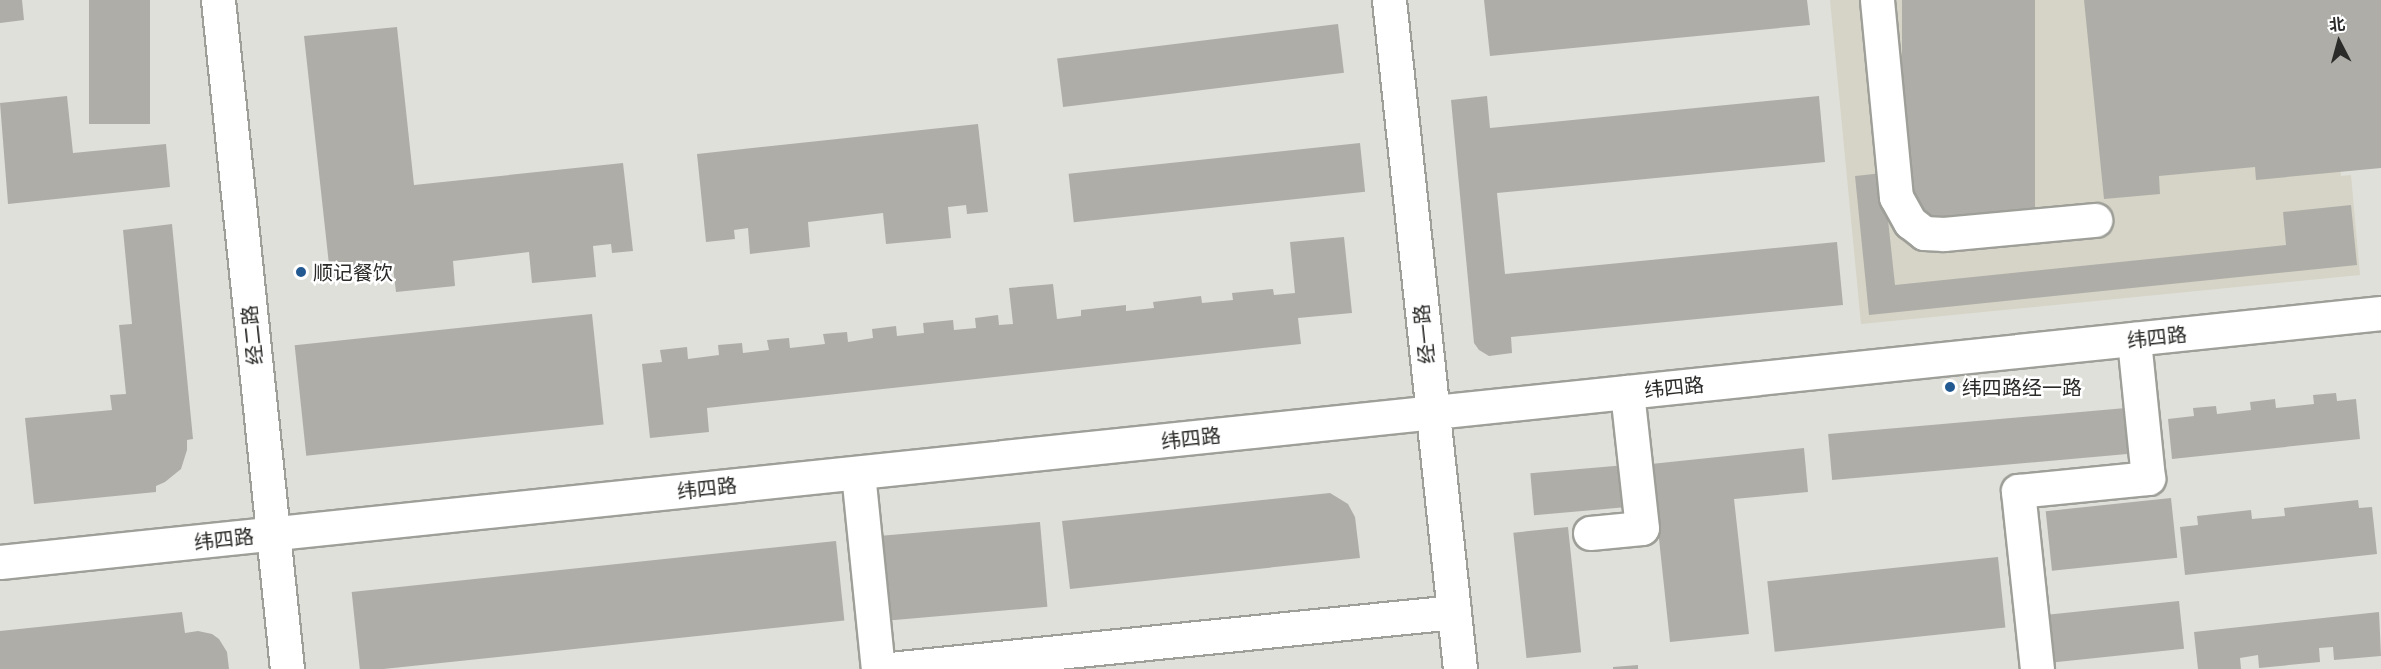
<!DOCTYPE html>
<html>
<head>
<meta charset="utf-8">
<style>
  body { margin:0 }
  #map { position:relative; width:2381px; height:669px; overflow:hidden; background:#e0e0da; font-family:"Archivo Narrow","Noto Sans SC",sans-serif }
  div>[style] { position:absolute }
  .built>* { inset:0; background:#d6d4c7 }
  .building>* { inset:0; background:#aeada8; transform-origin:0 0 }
  .roads { filter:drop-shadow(2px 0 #9f9f99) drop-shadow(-2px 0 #9f9f99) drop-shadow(0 2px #9f9f99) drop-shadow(0 -2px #9f9f99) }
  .minor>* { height:33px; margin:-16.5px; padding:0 16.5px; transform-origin:16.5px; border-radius:16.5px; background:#fff }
  .dots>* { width:16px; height:16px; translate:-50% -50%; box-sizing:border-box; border:3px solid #fff; border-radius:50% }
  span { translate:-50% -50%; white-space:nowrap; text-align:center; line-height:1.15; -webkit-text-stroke:5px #fff; paint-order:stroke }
  .poi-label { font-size:20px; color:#2b2b29 }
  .left { translate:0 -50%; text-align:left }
  .street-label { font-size:20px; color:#2b2b29 }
  .north { position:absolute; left:2309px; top:12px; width:60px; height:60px; -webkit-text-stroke:4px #fff; paint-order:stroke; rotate:354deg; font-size:16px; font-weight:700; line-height:24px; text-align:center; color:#2b2b29 }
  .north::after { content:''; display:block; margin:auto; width:21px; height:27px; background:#2b2b29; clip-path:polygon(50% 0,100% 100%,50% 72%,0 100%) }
</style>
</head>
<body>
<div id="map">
  <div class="built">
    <div style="clip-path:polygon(1830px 0,2324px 0,2341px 176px,2351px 175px,2360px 275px,1861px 324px)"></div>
  </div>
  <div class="building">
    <div style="clip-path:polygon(0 0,22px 0,24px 20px,0 23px)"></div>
    <div style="left:89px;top:0;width:61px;height:124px"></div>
    <div style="clip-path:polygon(1484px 0,1807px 0,1810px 25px,1490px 56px)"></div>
    <div style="left:1902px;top:0;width:133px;height:216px"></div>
    <div style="clip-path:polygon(2084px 0,2381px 0,2381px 168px,2256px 180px,2255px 167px,2159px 176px,2160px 194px,2104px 199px)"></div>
    <div style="left:1338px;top:24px;width:49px;height:283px;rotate:83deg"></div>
    <div style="clip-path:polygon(397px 27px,414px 185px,623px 163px,633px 251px,612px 253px,611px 244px,593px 246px,596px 277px,532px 283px,529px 252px,453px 261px,455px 286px,396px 292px,393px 267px,379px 269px,380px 278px,331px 283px,304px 36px)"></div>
    <div style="clip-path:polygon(67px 96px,73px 153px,166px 144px,170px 187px,8px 204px,0 103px)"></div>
    <div style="clip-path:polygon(1487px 96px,1490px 128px,1819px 96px,1825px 162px,1497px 193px,1505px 274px,1837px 242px,1843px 305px,1511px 337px,1512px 353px,1489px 356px,1479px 350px,1474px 343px,1451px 100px)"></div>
    <div style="clip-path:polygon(978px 124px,988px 212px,967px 214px,966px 205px,948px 207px,951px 238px,886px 244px,883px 213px,808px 222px,810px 247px,750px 254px,748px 228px,734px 230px,735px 239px,706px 242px,697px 154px)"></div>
    <div style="left:1360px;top:143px;width:49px;height:293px;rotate:84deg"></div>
    <div style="clip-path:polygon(1883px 173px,1895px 285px,2286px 245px,2283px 212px,2351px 205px,2357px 265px,1869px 315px,1855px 176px)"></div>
    <div style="clip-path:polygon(172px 224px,193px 439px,187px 440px,187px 450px,181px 469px,165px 482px,156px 486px,156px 492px,34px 504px,25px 418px,112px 410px,110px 395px,126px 394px,119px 325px,132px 324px,123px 230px)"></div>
    <div style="clip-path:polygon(1344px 237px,1352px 313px,1298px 318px,1301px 344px,707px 408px,709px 432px,650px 438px,642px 364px,662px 362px,660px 350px,687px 347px,688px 359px,719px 355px,718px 345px,742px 343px,743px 353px,769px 350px,767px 340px,789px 338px,790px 348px,825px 344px,823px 334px,847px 332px,848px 342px,873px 338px,872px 329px,896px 326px,897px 336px,924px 333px,923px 323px,953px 320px,954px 330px,976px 328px,975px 318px,998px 315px,999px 325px,1013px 324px,1009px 288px,1053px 284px,1057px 319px,1081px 316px,1081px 310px,1126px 305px,1126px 311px,1154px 308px,1153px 302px,1201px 296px,1202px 303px,1233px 300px,1232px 293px,1273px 289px,1274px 295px,1295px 293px,1290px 242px)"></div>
    <div style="left:592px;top:314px;width:111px;height:299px;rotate:84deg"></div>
    <div style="clip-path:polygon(2336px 393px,2337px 401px,2356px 399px,2360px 439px,2172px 459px,2168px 419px,2194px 416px,2193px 408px,2216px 406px,2217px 414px,2251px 410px,2250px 402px,2275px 399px,2276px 408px,2314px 404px,2313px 395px)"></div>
    <div style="left:2126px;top:408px;width:46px;height:299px;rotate:85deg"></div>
    <div style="clip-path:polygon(1804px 448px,1808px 492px,1734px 499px,1749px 634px,1670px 642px,1651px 464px)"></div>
    <div style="left:1626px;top:465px;width:42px;height:96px;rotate:85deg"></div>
    <div style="clip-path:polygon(1330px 493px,1348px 504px,1355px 517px,1360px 558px,1070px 589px,1062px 521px)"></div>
    <div style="left:2171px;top:498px;width:60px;height:126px;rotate:84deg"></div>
    <div style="clip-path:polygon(2358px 500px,2359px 508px,2372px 507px,2377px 554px,2185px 575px,2180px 527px,2198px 525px,2197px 516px,2251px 510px,2252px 519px,2285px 516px,2284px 508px)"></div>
    <div style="left:1040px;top:522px;width:85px;height:162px;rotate:85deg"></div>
    <div style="left:1568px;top:527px;width:126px;height:55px;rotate:84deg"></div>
    <div style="left:836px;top:541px;width:80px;height:487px;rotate:84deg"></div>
    <div style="left:1998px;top:557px;width:71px;height:232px;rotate:84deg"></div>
    <div style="left:2179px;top:601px;width:48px;height:142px;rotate:84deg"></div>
    <div style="clip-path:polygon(182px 612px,185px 633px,198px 631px,212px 634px,219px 639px,227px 652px,229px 669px,0 669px,0 631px)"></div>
    <div style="clip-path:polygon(2379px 612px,2381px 656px,2334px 660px,2333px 647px,2319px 648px,2320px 662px,2259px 668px,2258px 655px,2240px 658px,2241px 669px,2198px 669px,2194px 632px)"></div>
    <div style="clip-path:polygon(1638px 665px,1638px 669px,1613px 669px,1613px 667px)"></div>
  </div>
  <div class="roads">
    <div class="minor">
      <div style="left:218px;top:0;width:673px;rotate:84.11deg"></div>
      <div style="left:1389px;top:0;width:673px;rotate:83.94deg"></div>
      <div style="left:1877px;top:0;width:198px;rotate:84.5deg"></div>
      <div style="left:1896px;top:197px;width:29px;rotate:61deg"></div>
      <div style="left:1910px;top:222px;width:18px;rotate:38deg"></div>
      <div style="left:1924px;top:233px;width:20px;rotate:3deg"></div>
      <div style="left:1944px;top:234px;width:152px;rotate:-5.3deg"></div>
      <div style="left:858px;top:473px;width:197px;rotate:84.2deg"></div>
      <div style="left:1590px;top:533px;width:52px;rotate:-5.5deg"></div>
      <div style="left:1642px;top:528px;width:137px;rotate:-96.3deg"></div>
      <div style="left:0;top:562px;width:2394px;rotate:-5.97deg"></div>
      <div style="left:890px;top:669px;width:567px;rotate:-5.77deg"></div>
      <div style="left:2037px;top:669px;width:179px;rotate:-96.1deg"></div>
      <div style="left:2018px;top:491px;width:131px;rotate:-5.7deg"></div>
      <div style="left:2148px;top:478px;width:140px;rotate:-95.8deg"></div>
    </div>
  </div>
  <div class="dots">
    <div style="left:301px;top:272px;background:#235991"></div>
    <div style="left:1950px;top:387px;background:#235991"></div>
  </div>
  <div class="poi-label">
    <span class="left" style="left:313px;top:272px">顺记餐饮</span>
    <span class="left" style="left:1962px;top:387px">纬四路经一路</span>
  </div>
  <div class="street-label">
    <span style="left:1424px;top:334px;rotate:-96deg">经一路</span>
    <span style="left:252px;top:335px;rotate:-96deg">经二路</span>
    <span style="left:2157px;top:337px;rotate:-6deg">纬四路</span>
    <span style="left:1674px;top:387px;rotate:-6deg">纬四路</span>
    <span style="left:1191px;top:438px;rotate:-6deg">纬四路</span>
    <span style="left:707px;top:488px;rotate:-6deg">纬四路</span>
    <span style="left:224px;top:539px;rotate:-6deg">纬四路</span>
  </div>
  <div class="north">北</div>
</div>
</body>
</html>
